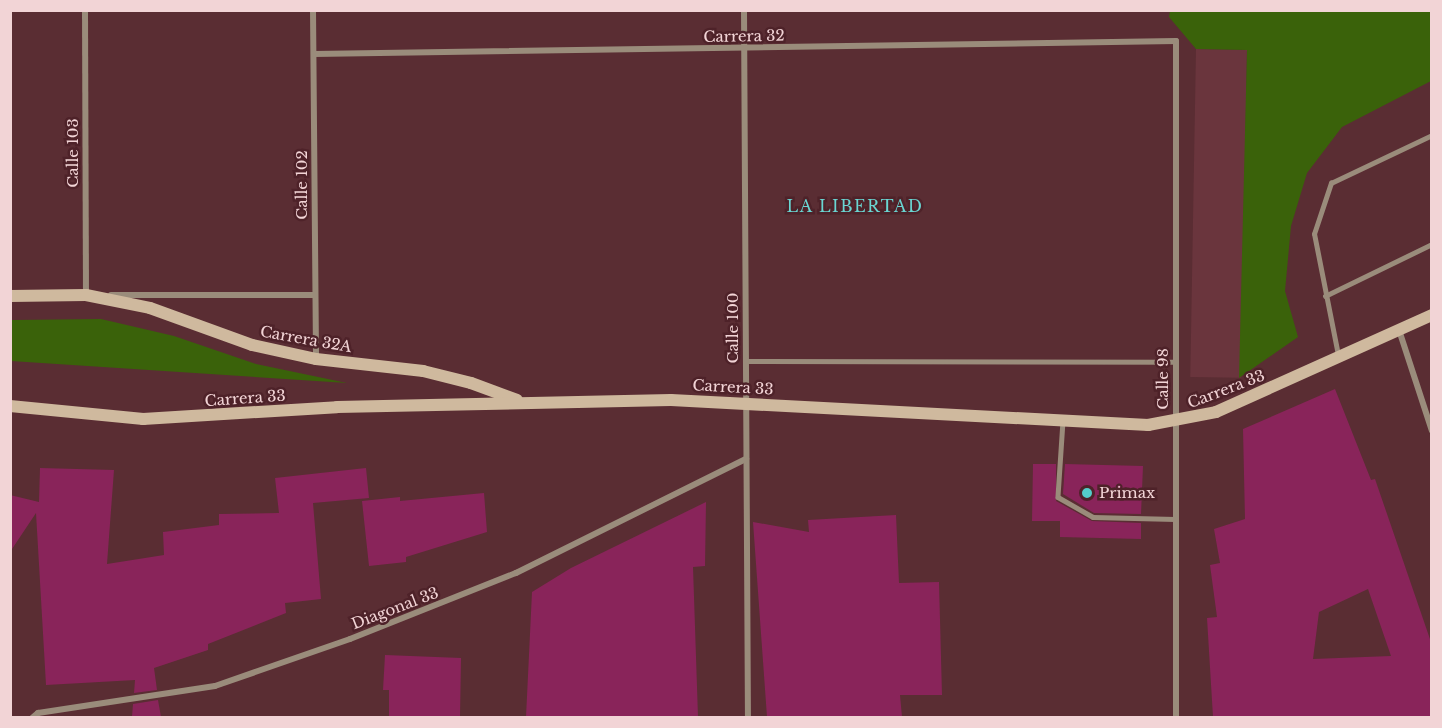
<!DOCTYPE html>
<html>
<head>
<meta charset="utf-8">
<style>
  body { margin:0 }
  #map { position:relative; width:1442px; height:728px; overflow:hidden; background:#5a2d33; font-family:"Libre Baskerville",serif }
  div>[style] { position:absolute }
  .built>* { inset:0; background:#6a353d; transform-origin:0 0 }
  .green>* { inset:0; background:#3a620a }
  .building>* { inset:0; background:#89245a }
  .service>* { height:4.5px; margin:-2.25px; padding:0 2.25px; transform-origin:2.25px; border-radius:2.25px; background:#9a8c7b }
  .minor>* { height:6px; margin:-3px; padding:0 3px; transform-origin:3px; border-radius:3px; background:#9a8c7b }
  .secondary>* { height:12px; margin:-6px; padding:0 6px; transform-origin:6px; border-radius:6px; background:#cfb99e }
  .dots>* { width:16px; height:16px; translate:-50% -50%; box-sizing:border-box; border:3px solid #4e2229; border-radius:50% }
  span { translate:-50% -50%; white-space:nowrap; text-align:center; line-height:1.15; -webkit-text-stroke:5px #4e2229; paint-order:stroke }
  .street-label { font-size:15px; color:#f2d4d6 }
  .poi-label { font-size:15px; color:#f2d4d6 }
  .left { translate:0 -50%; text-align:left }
  .neighbourhood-label { font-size:16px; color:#6ad6d2; letter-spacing:1.5px }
  .frame { position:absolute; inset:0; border:12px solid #f2d4d6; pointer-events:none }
</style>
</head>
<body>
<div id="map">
  <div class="built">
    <div style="left:1196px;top:49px;width:51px;height:328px;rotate:1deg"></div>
  </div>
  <div class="green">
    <div style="clip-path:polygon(1170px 10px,1431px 11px,1431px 81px,1342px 127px,1307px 173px,1291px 226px,1285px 291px,1298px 337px,1239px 378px,1247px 50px,1196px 49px,1169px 17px)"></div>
    <div style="clip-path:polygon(101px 319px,174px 336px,256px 364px,347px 383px,11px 361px,11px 320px)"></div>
  </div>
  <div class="building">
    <div style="clip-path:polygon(evenodd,1335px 389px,1371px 480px,1375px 479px,1431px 642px,1431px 717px,1213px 717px,1207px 618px,1217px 617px,1210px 565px,1220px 563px,1214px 529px,1245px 519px,1243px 429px,1335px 389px,1368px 589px,1391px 656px,1313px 659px,1319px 612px,1368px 589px)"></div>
    <div style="clip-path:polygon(1033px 464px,1056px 464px,1056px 501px,1092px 521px,1141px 523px,1141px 539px,1060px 537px,1060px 521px,1032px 521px)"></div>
    <div style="clip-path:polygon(1065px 464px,1143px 466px,1141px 514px,1094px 513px,1063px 494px)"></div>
    <div style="clip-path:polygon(40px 468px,114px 470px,107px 564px,164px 555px,163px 532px,219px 525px,219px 514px,279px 513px,275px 478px,366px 468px,369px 498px,313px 503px,321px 599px,285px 603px,286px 613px,208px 644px,208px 650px,154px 668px,157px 690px,134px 693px,135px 680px,46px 685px,36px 513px,10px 552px,10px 495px,39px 502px)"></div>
    <div style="clip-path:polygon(484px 493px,487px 532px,406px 557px,406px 562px,369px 566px,362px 501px,400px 497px,400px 501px)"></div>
    <div style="clip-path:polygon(706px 502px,705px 566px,693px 567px,698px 717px,526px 717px,532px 592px,571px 568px)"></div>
    <div style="clip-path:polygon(896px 515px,899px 583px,939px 582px,942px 695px,900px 695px,902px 717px,767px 717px,753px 522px,809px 532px,808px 520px)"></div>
    <div style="clip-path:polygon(385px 655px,461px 658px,460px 717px,389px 717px,389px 690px,383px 690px)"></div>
    <div style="clip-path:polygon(158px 700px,161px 717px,132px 717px,133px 704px)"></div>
  </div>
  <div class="service">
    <div style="left:1325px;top:296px;width:119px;rotate:-25.9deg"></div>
    <div style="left:1338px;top:355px;width:123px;rotate:-101.2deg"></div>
    <div style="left:1314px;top:234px;width:54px;rotate:-71.6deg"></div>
    <div style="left:1331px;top:183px;width:112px;rotate:-25.4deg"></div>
    <div style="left:746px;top:361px;width:429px;rotate:0.1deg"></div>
    <div style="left:1063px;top:421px;width:76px;rotate:93.8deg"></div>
    <div style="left:1058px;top:497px;width:40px;rotate:29.7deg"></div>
    <div style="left:1093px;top:517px;width:82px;rotate:1.4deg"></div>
  </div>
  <div class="minor">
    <div style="left:85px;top:10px;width:285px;rotate:89.8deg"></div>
    <div style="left:313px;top:10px;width:349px;rotate:89.5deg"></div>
    <div style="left:744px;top:10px;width:708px;rotate:89.68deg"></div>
    <div style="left:314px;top:54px;width:862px;rotate:-0.86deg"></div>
    <div style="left:1176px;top:41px;width:677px;rotate:90deg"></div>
    <div style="left:111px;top:295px;width:204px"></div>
    <div style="left:1399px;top:330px;width:106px;rotate:71.9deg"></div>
    <div style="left:32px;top:718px;width:8px;rotate:-40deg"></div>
    <div style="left:38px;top:713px;width:179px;rotate:-8.7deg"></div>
    <div style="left:215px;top:686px;width:143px;rotate:-19.2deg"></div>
    <div style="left:350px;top:639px;width:179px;rotate:-21.7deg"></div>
    <div style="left:516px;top:573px;width:257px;rotate:-26.4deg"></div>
  </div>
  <div class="secondary">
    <div style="left:10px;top:296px;width:76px;rotate:-0.8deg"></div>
    <div style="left:86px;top:295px;width:65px;rotate:11.5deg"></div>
    <div style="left:150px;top:308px;width:109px;rotate:19.9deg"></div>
    <div style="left:252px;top:345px;width:66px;rotate:12.3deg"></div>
    <div style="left:316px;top:359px;width:108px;rotate:6.4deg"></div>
    <div style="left:423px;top:371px;width:49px;rotate:14deg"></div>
    <div style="left:471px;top:383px;width:49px;rotate:20.3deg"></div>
    <div style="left:10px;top:406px;width:134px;rotate:5.6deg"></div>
    <div style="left:143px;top:419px;width:194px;rotate:-3.5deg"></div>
    <div style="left:337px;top:407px;width:334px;rotate:-1.2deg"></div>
    <div style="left:671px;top:400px;width:478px;rotate:3deg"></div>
    <div style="left:1148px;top:425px;width:69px;rotate:-10.8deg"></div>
    <div style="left:1216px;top:412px;width:237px;rotate:-24.2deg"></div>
  </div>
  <div class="dots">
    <div style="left:1087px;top:493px;background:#53cdc9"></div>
  </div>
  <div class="street-label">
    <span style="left:744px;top:36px;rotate:-1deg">Carrera 32</span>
    <span style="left:73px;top:153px;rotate:-90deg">Calle 103</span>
    <span style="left:302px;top:185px;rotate:-90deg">Calle 102</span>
    <span style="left:733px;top:328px;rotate:-90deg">Calle 100</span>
    <span style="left:306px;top:339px;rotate:10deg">Carrera 32A</span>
    <span style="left:1163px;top:379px;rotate:-90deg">Calle 98</span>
    <span style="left:733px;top:387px;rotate:3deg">Carrera 33</span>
    <span style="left:1226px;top:389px;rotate:-21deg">Carrera 33</span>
    <span style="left:245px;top:398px;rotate:-4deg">Carrera 33</span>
    <span style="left:395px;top:608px;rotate:-21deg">Diagonal 33</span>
  </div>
  <div class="poi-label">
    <span class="left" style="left:1099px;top:493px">Primax</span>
  </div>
  <div class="neighbourhood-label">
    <span style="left:855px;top:206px">LA LIBERTAD</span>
  </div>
  <div class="frame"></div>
</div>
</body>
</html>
